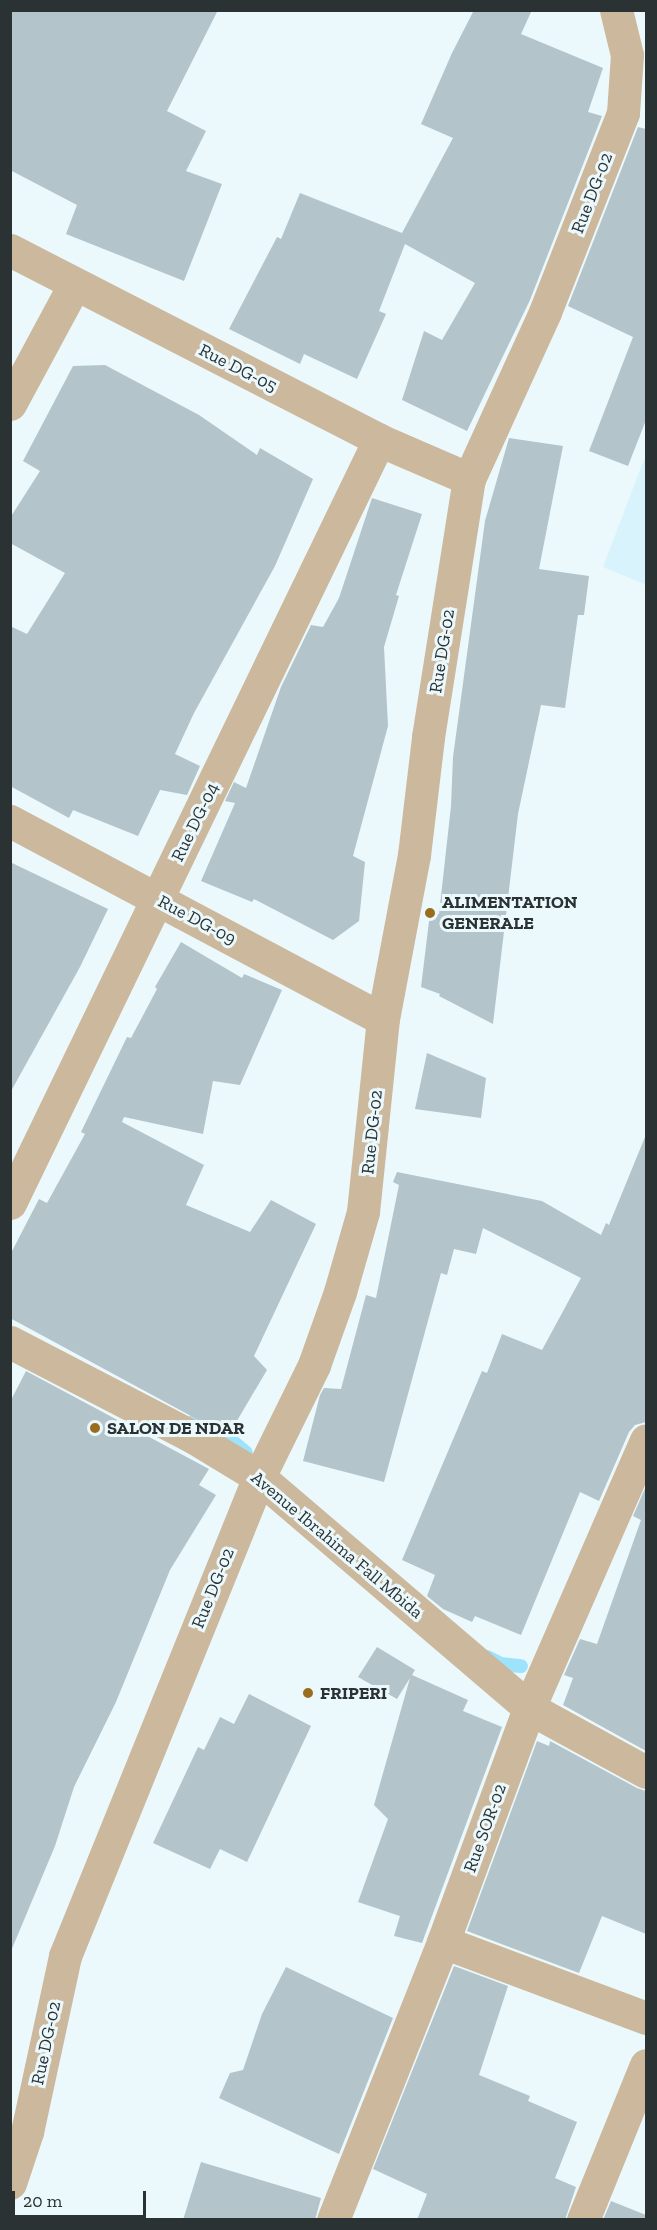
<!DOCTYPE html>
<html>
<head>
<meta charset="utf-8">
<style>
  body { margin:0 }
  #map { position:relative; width:657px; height:2230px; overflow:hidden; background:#ebf9fd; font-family:"Zilla Slab",serif }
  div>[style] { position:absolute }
  .built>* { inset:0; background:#d9f3fc }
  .stream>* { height:14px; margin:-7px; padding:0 7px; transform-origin:7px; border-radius:7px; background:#9ce3fb }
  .building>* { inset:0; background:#b3c4ca }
  .minor>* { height:33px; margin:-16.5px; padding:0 16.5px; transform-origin:16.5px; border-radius:16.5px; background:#ccb89d }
  .dots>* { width:16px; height:16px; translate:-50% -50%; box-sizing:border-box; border:3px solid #ebf9fd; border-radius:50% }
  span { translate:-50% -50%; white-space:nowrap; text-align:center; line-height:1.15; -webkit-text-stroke:6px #ebf9fd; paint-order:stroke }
  .street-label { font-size:18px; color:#2b3234 }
  .poi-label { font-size:18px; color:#2b3234; font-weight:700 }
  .left { translate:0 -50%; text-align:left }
  .frame { position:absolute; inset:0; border:12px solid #2b3234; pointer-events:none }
  .scale { position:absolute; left:12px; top:2191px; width:134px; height:27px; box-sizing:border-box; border:3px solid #2b3234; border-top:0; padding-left:8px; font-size:18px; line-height:21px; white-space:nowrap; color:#2b3234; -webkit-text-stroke:4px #ebf9fd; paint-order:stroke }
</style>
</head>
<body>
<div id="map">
  <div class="built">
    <div style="clip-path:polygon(646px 454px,646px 585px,603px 567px)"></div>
  </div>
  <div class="stream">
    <div style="left:195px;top:1420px;width:35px;rotate:27deg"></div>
    <div style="left:226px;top:1436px;width:26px;rotate:40deg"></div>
    <div style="left:487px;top:1657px;width:16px;rotate:27deg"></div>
    <div style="left:501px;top:1664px;width:20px;rotate:6deg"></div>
  </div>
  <div class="building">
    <div style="clip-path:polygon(10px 10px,218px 10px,167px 111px,206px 131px,186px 171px,222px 184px,184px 281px,66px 234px,77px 205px,10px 170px)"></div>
    <div style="clip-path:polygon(474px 10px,532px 10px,521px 34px,603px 68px,588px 112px,602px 116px,530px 300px,467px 431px,402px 400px,424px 331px,442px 340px,475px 283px,405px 244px,379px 311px,386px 314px,357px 379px,304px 354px,300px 364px,229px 329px,277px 237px,281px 239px,300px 193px,402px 233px,453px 138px,421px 124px,452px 53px)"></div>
    <div style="clip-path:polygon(638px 127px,646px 129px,646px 420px,628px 466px,589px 451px,633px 337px,568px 306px)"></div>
    <div style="clip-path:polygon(105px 365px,199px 415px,257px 455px,260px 448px,313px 479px,275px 566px,194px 713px,175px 754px,200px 766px,187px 795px,160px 790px,138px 836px,73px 810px,69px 818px,10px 786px,10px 626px,27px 634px,65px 573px,10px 543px,10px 518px,40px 471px,23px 461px,73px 366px)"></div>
    <div style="clip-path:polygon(509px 438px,563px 446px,539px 569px,589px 576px,584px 615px,578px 615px,565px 708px,541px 705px,518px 814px,493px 1024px,439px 996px,440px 994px,421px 987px,430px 913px,439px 914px,451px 806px,453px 757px,485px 521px)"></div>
    <div style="clip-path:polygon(372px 498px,422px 514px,396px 595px,399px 596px,384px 647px,388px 726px,353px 856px,365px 862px,359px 921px,333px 940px,254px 899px,252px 902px,201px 881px,235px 803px,225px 801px,234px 782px,246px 788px,281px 687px,311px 625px,323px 627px,339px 598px)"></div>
    <div style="clip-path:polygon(10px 862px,108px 909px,80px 967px,10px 1093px)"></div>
    <div style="clip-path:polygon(181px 942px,242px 978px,244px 974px,282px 990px,240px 1085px,213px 1081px,203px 1134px,124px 1117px,122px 1122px,204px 1165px,186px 1205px,250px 1232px,271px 1200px,316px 1224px,254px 1356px,267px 1370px,228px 1436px,10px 1318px,10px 1255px,39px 1199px,47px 1203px,85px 1134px,81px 1132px,127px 1037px,131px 1038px,157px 989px,155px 987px)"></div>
    <div style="clip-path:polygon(427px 1053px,486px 1078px,481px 1118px,415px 1109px)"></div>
    <div style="clip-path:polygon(645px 1137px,646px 1422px,635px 1425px,629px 1432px,599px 1501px,580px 1492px,521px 1635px,475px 1616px,472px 1622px,443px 1609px,427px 1596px,435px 1575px,402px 1560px,482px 1371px,487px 1373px,502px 1334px,542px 1350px,581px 1278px,483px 1228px,476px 1254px,454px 1249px,447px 1275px,441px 1273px,384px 1482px,303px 1461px,320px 1395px,324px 1388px,341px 1389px,366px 1295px,376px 1298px,399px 1185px,393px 1182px,397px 1172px,542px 1201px,601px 1235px,606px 1223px,609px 1225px)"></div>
    <div style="clip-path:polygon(26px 1371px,209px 1469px,199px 1485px,216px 1495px,170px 1570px,116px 1702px,74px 1787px,55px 1846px,11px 1951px,10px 1402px)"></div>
    <div style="clip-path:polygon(646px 1486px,646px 1751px,563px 1705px,573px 1678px,564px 1675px,580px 1639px,597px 1644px,641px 1520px,633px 1516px)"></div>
    <div style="clip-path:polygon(377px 1647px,415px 1670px,412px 1675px,468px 1700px,463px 1711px,502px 1727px,422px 1943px,394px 1936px,400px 1916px,358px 1902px,388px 1819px,374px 1805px,410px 1678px,397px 1699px,358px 1677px)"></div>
    <div style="clip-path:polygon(249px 1694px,311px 1726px,247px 1862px,220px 1849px,210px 1869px,153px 1843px,198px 1747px,204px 1750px,220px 1717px,234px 1724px)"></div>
    <div style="clip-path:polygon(537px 1741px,549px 1746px,550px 1741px,637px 1788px,646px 1791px,646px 1934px,602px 1916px,579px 1973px,467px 1931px)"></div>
    <div style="clip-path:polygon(454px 1966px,508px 1986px,479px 2075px,530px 2096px,528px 2101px,577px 2122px,555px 2178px,576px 2187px,565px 2220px,417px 2220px,427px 2194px,373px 2169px)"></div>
    <div style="clip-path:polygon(286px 1967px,393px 2018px,339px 2154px,219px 2098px,230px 2073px,243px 2070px,262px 2014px)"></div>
    <div style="clip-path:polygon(201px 2162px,321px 2198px,315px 2220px,183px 2220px)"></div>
    <div style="clip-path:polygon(611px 2201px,646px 2215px,646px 2220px,603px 2220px)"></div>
  </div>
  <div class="minor">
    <div style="left:10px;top:250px;width:415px;rotate:27.2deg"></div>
    <div style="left:379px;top:440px;width:98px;rotate:23.4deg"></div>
    <div style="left:10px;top:404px;width:135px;rotate:-61.7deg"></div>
    <div style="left:10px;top:821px;width:422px;rotate:28deg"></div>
    <div style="left:10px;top:1203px;width:848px;rotate:-64.19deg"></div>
    <div style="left:10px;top:1342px;width:206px;rotate:27.4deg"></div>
    <div style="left:193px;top:1437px;width:77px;rotate:31.2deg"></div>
    <div style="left:259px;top:1477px;width:355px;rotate:40.5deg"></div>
    <div style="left:529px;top:1708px;width:133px;rotate:28.7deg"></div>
    <div style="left:443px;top:1942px;width:217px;rotate:20.5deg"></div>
    <div style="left:10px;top:2183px;width:54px;rotate:-71.6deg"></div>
    <div style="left:27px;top:2132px;width:180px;rotate:-77.8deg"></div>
    <div style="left:65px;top:1956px;width:517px;rotate:-67.95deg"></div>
    <div style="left:259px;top:1477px;width:125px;rotate:-63.8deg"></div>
    <div style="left:314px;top:1365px;width:77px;rotate:-70.4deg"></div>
    <div style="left:340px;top:1292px;width:83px;rotate:-74deg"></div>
    <div style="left:363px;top:1212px;width:194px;rotate:-84.1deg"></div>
    <div style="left:383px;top:1019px;width:167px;rotate:-79.3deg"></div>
    <div style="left:414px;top:855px;width:119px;rotate:-83.2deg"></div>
    <div style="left:428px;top:737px;width:261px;rotate:-81deg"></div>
    <div style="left:469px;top:479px;width:183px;rotate:-65.5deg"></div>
    <div style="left:545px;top:312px;width:214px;rotate:-68.6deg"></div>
    <div style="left:623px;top:113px;width:58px;rotate:-86.1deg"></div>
    <div style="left:627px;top:55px;width:46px;rotate:-103.7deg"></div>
    <div style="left:333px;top:2220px;width:299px;rotate:-68.4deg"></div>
    <div style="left:443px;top:1942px;width:249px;rotate:-69.8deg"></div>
    <div style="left:529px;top:1708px;width:292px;rotate:-66.4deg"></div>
    <div style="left:583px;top:2220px;width:167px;rotate:-67.9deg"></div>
  </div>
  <div class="dots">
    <div style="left:430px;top:913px;background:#9a6c1d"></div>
    <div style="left:95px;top:1428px;background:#9a6c1d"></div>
    <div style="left:308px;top:1693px;background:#9a6c1d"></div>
  </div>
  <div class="street-label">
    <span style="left:592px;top:193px;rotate:-69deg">Rue DG-02</span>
    <span style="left:238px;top:368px;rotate:27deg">Rue DG-05</span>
    <span style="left:442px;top:651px;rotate:-81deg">Rue DG-02</span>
    <span style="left:195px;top:822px;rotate:-64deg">Rue DG-04</span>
    <span style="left:197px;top:920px;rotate:28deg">Rue DG-09</span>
    <span style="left:372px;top:1132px;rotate:-84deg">Rue DG-02</span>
    <span style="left:337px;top:1545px;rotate:40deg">Avenue Ibrahima Fall Mbida</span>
    <span style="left:213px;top:1588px;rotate:-68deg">Rue DG-02</span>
    <span style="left:485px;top:1828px;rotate:-70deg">Rue SOR-02</span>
    <span style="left:46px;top:2043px;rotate:-78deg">Rue DG-02</span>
  </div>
  <div class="poi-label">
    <span class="left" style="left:442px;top:913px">ALIMENTATION<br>GENERALE</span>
    <span class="left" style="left:107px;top:1428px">SALON DE NDAR</span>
    <span class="left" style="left:320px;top:1693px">FRIPERI</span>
  </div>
  <div class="frame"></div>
  <div class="scale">20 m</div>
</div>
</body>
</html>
